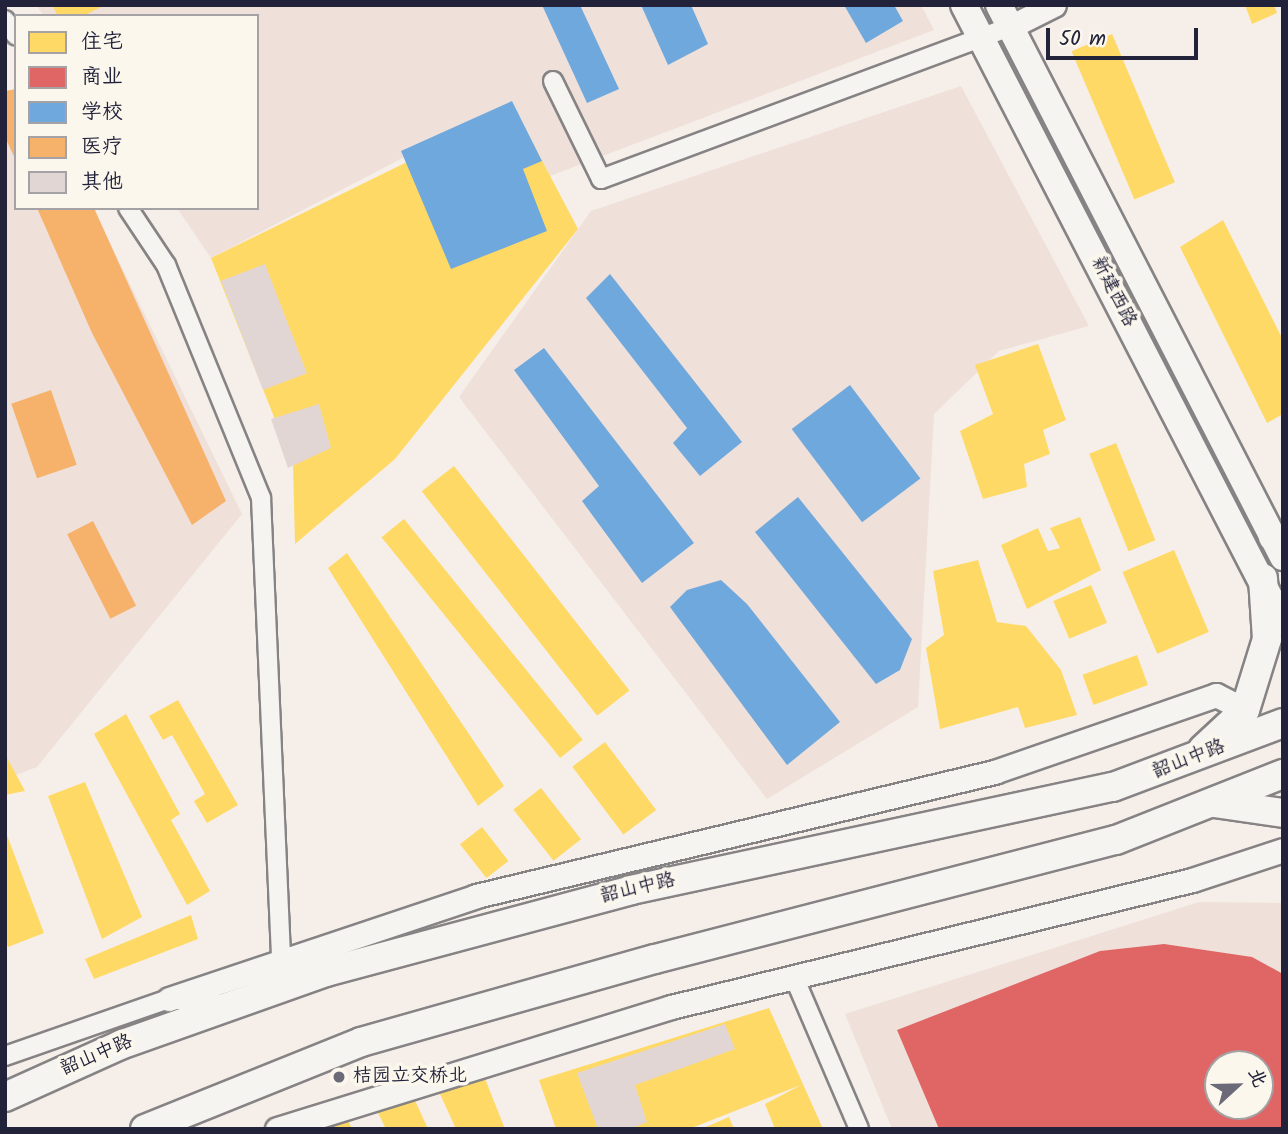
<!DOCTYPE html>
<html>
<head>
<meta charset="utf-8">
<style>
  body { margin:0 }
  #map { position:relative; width:1288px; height:1134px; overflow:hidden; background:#f6efe9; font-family:Kalam,"LXGW WenKai TC",sans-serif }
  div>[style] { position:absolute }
  .built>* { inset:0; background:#efe0da }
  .homes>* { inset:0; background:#ffd966; transform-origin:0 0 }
  .shops>* { inset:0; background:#e06666 }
  .schools>* { inset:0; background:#6fa8dc; transform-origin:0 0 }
  .health>* { inset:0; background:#f6b26b; transform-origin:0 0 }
  .building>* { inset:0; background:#e2d6d4; transform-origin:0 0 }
  .roads { filter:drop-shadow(2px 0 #868385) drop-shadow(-2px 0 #868385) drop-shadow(0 2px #868385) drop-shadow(0 -2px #868385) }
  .minor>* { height:18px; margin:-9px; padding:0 9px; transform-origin:9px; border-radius:9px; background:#f6f4f0 }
  .tertiary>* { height:23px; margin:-11.5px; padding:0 11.5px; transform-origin:11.5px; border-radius:11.5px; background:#f6f4f0 }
  .secondary>* { height:26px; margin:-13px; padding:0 13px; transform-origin:13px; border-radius:13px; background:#f6f4f0 }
  .primary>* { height:28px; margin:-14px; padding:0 14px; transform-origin:14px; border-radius:14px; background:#f6f4f0 }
  .dots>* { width:19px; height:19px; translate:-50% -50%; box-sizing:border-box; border:4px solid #fbf7ec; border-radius:50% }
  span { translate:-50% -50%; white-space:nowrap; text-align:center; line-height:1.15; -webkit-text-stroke:7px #fbf7ec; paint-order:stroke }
  .street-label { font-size:19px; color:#22223b }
  .poi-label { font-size:19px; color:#22223b }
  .left { translate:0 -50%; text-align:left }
  .frame { position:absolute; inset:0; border:7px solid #22223b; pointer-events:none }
  .legend { position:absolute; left:14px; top:14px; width:245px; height:196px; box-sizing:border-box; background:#fbf7ec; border:2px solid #a4a2a5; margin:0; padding:9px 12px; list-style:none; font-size:21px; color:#22223b }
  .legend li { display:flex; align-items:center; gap:14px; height:35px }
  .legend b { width:35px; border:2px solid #a4a2a5 }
  .north { position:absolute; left:1204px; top:1050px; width:70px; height:70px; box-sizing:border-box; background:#fbf7ec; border:2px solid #a4a2a5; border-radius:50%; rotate:68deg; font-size:19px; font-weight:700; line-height:28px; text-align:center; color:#22223b }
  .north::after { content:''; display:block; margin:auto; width:24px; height:32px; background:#6c6a78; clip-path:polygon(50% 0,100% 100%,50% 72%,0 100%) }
  .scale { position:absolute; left:1046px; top:28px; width:152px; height:32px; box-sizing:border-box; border:4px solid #22223b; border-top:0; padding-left:9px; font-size:21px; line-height:24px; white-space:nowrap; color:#22223b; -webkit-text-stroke:5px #fbf7ec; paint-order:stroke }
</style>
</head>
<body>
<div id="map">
  <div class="built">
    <div style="clip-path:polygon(36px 5px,921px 5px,934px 30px,550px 176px,512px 101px,211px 258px,177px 208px,257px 208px,257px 16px,44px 16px)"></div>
    <div style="clip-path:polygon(961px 86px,1089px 326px,999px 351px,934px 414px,918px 707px,767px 799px,459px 397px,591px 211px)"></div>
    <div style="clip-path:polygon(16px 91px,16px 208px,93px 208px,242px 514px,37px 767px,5px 779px,5px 93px)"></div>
    <div style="clip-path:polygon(evenodd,1199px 902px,1283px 903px,1283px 1129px,892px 1129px,845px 1014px,1199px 902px,1218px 1064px,1260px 1064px,1260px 1106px,1218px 1106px,1218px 1064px)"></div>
  </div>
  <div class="homes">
    <div style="clip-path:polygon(52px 5px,105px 5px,83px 16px,58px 16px)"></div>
    <div style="clip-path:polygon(1245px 5px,1274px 5px,1277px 13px,1252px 24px)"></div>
    <div style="left:1112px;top:34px;width:161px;height:44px;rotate:67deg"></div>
    <div style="clip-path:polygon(515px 109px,578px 229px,395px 459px,295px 544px,293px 465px,211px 258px)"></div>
    <div style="clip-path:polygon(1223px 220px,1283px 340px,1283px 414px,1267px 423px,1180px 247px)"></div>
    <div style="clip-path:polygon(1038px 344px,1066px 420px,1043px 430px,1050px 454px,1024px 464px,1027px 487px,983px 499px,960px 431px,993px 414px,975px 365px)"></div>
    <div style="left:1116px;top:443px;width:105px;height:29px;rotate:68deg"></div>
    <div style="left:454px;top:466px;width:285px;height:41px;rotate:52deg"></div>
    <div style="clip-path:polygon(1080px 517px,1101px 570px,1027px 609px,1001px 545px,1038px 528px,1048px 551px,1060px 548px,1050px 528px)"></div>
    <div style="left:404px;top:519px;width:284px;height:29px;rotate:51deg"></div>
    <div style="left:1174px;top:550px;width:89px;height:56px;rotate:67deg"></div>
    <div style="clip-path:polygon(347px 553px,504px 786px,478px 806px,328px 568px)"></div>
    <div style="clip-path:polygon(978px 560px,997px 622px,1026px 626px,1061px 670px,1077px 715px,1025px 728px,1018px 707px,940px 729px,926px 648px,944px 635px,933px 571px)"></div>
    <div style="left:1091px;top:585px;width:41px;height:41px;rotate:67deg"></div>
    <div style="left:1137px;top:655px;width:32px;height:58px;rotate:70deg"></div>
    <div style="clip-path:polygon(178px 700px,238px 805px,207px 823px,194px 801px,205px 794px,172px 735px,163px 740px,149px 716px)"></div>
    <div style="clip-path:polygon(126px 714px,180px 814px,171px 820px,210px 891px,187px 905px,94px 734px)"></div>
    <div style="left:605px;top:742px;width:85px;height:41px;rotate:53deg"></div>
    <div style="clip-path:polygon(5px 754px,25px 791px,5px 795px)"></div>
    <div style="clip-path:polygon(85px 782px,142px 917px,102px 939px,48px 796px)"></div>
    <div style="left:541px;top:788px;width:65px;height:35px;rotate:52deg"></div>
    <div style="left:482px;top:827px;width:43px;height:28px;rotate:52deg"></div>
    <div style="clip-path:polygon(5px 830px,44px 933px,8px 947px,5px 940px)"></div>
    <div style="clip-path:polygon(191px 915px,198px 939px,94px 979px,85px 959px)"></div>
    <div style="clip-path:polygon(769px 1008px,823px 1129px,775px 1129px,765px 1104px,801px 1085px,689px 1129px,556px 1129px,539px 1080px)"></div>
    <div style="clip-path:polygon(484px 1076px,505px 1129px,456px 1129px,440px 1094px)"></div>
    <div style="clip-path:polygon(413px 1096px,428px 1129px,386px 1129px,377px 1111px)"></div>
    <div style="clip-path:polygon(346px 1115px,352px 1129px,315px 1129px)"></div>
    <div style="clip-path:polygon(729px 1117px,734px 1129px,701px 1129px)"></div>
  </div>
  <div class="shops">
    <div style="clip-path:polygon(evenodd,1164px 944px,1252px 957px,1283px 974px,1283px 1129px,939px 1129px,897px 1030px,1100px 951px,1164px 944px,1218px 1064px,1260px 1064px,1260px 1106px,1218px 1106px,1218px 1064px)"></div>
  </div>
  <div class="schools">
    <div style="clip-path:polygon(542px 5px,580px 5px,619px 89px,587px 103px)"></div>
    <div style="clip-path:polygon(641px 5px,691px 5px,708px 44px,668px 65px)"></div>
    <div style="clip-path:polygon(844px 5px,894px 5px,903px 21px,866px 43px)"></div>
    <div style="clip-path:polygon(512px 101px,542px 161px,523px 169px,547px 231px,451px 269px,401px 151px)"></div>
    <div style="clip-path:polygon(610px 274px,742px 442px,700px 476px,673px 443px,687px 428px,586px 298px)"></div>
    <div style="clip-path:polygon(544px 348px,694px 543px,642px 583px,582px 501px,599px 486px,514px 370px)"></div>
    <div style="left:850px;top:385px;width:117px;height:73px;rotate:53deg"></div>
    <div style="clip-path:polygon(798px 497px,912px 639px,900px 670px,876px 684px,755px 532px)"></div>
    <div style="clip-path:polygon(721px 580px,747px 604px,840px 722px,787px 765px,670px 607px,687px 590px)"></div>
  </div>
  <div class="health">
    <div style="clip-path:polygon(16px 89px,16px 161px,5px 137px,5px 91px)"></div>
    <div style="clip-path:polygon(37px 208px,94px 208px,226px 501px,192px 525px,92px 333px)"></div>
    <div style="left:51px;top:390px;width:79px;height:42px;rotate:71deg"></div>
    <div style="left:93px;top:521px;width:95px;height:29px;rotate:63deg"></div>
  </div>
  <div class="building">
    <div style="left:265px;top:264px;width:117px;height:47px;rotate:69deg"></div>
    <div style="clip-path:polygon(319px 404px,331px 448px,288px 468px,271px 419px)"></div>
    <div style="clip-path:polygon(725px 1024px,735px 1049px,635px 1085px,647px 1122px,630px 1129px,598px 1129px,577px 1073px)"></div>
  </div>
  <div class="roads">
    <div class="minor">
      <div style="left:5px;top:20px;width:19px;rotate:55deg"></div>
      <div style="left:553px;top:81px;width:109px;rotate:63.9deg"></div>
      <div style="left:601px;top:179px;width:436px;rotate:-20.4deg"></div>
      <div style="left:128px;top:208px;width:69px;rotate:56.3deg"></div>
      <div style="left:166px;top:265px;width:252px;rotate:67.8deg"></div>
      <div style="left:261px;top:498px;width:474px;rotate:87.5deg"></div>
      <div style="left:794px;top:977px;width:165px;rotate:66.8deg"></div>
      <div style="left:5px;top:1056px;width:174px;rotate:-19.2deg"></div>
      <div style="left:169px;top:999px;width:54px;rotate:5.3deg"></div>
    </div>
    <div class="tertiary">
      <div style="left:1010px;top:27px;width:49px;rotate:-26.6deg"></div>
      <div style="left:169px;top:999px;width:324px;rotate:-18.5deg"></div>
      <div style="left:476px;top:896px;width:533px;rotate:-13.46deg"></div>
      <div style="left:994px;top:772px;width:235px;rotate:-19.1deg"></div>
      <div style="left:1216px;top:695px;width:33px;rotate:27deg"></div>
      <div style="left:277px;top:1129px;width:412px;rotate:-17.2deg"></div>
      <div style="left:671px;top:1007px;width:536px;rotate:-13.7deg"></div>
      <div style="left:1192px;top:880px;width:96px;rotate:-18.2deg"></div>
    </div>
    <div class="secondary">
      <div style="left:964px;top:5px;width:695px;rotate:62.7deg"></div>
      <div style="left:999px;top:5px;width:621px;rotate:62.77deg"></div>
    </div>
    <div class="primary">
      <div style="left:1273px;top:537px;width:14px;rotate:45deg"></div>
      <div style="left:1203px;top:749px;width:57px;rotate:-42.9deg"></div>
      <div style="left:1245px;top:710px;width:74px;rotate:-72.8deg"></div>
      <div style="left:1267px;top:639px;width:61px;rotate:-93.8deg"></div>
      <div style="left:1214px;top:803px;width:70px;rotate:8.2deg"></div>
      <div style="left:5px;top:1097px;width:126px;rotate:-24.3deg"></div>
      <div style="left:120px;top:1045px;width:219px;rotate:-19.5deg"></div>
      <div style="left:326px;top:972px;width:316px;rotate:-15deg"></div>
      <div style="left:631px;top:890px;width:493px;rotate:-12.1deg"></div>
      <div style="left:1113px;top:787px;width:182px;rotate:-20.6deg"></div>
      <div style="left:145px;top:1129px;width:233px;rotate:-21.9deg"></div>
      <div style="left:361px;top:1042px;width:305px;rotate:-15.8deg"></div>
      <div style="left:655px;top:959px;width:476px;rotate:-14.5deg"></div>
      <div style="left:1116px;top:840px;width:180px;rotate:-21.6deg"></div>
    </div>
  </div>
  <div class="dots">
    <div style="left:339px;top:1077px;background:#6c6a78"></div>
  </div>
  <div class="street-label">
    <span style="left:1113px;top:292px;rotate:63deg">新建西路</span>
    <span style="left:1189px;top:760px;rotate:-21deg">韶山中路</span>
    <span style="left:638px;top:889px;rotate:-13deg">韶山中路</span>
    <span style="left:97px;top:1056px;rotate:-23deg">韶山中路</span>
  </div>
  <div class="poi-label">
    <span class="left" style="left:353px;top:1077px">桔园立交桥北</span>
  </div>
  <div class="frame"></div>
  <ul class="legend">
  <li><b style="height:19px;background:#ffd966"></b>住宅</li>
  <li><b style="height:19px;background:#e06666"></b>商业</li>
  <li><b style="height:19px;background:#6fa8dc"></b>学校</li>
  <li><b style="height:19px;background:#f6b26b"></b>医疗</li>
  <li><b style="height:19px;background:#e2d6d4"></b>其他</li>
  </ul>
  <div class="north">北</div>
  <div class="scale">50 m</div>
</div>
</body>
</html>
